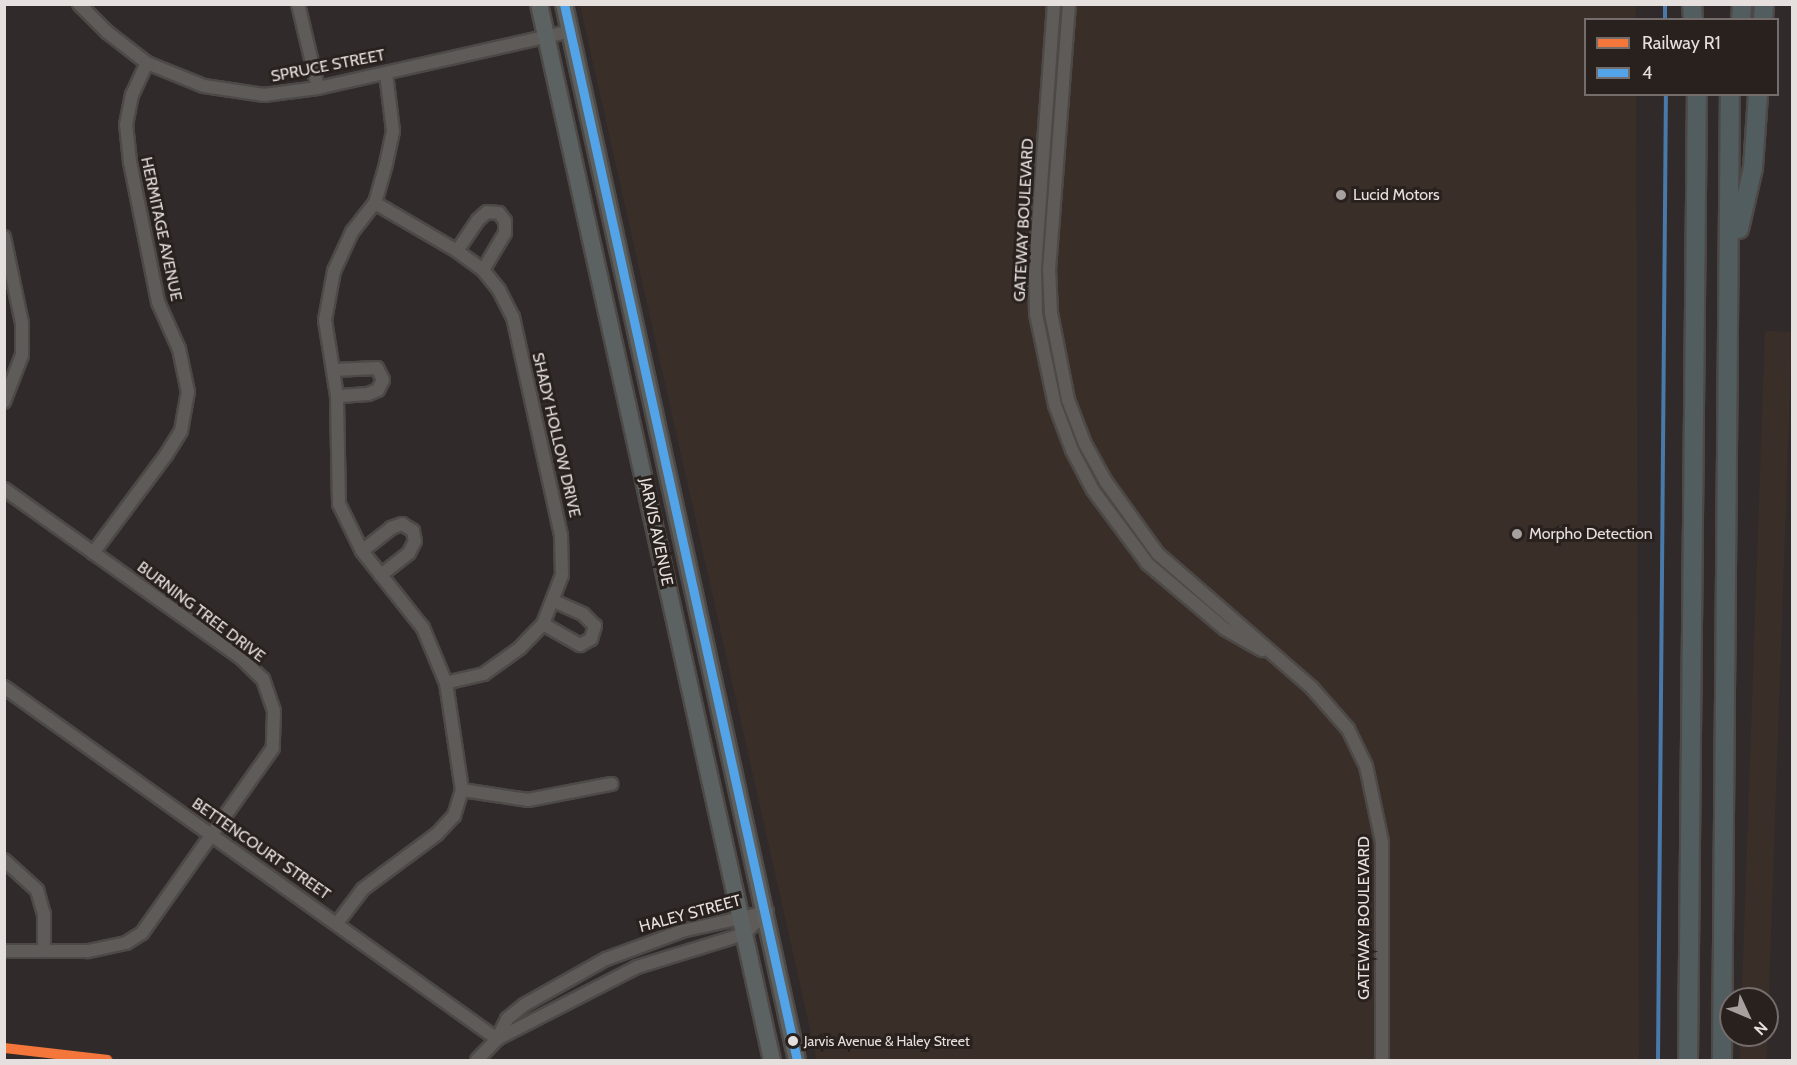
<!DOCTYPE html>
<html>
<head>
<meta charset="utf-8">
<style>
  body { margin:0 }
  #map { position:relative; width:1797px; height:1065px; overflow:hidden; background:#302b2a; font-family:Cabin,sans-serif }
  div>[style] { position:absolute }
  .built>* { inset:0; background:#3a2e28; transform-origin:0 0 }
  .stream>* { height:4px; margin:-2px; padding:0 2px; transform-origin:2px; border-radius:2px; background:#4979a8 }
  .roads { filter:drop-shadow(2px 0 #4d4947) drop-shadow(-2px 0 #4d4947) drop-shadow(0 2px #4d4947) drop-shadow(0 -2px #4d4947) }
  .minor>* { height:12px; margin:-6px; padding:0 6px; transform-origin:6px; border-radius:6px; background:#5e5b59 }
  .major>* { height:16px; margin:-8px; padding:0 8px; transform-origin:8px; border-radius:8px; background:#5c6161 }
  .highway>* { height:18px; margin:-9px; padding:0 9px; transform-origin:9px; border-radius:9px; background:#525d60 }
  .bus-1>* { height:9px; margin:-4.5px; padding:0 4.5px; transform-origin:4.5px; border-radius:4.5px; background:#53a3e8 }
  .rail-1>* { height:10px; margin:-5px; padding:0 5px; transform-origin:5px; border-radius:5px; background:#f5763a }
  .dots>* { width:16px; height:16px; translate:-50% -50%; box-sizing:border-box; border:3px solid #29211e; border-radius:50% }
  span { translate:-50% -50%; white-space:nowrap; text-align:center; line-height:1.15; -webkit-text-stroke:6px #29211e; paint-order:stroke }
  .bus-label { font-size:14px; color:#e5e0de }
  .left { translate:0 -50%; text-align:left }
  .street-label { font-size:16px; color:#e5e0de }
  .poi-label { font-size:16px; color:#e5e0de }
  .frame { position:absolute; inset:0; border:6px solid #e5e0de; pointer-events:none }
  .legend { position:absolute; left:1584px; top:18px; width:195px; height:78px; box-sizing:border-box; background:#29211e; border:2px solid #746d6b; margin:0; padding:8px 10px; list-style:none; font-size:18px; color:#e5e0de }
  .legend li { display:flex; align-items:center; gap:12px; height:30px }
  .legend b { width:30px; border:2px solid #746d6b }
  .north { position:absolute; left:1719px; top:987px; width:60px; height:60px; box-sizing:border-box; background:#29211e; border:2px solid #746d6b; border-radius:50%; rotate:134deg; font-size:16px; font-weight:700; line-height:24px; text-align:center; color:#e5e0de }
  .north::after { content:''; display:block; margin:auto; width:21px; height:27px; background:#a6a19f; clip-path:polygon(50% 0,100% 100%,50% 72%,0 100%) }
</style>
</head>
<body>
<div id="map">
  <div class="built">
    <div style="clip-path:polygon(580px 5px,1635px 5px,1636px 19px,1586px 20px,1586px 94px,1636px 95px,1639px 1060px,817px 1060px)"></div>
    <div style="left:1765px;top:331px;width:27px;height:729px;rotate:2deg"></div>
  </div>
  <div class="stream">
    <div style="left:1665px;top:4px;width:16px;rotate:90deg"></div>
    <div style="left:1658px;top:1060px;width:966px;rotate:-89.53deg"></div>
  </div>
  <div class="roads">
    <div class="minor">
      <div style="left:79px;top:4px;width:40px;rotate:45deg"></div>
      <div style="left:107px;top:32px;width:51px;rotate:37.8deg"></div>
      <div style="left:147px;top:63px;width:61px;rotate:22deg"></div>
      <div style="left:204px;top:86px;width:61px;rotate:8.5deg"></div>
      <div style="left:264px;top:95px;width:54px;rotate:-7.4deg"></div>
      <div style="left:318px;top:88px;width:258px;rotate:-12.7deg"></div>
      <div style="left:298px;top:4px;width:86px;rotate:76.6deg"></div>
      <div style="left:1054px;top:4px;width:266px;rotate:94.1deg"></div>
      <div style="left:1035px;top:269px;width:45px;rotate:88.7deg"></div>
      <div style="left:1036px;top:314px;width:93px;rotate:78.2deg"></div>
      <div style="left:1055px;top:405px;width:48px;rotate:69.3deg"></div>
      <div style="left:1072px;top:450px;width:45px;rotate:62.3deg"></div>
      <div style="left:1093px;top:490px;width:92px;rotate:53.4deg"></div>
      <div style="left:1148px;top:564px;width:101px;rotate:40.2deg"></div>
      <div style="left:1225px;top:629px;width:43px;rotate:29.6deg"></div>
      <div style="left:1069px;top:4px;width:266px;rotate:94.3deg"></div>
      <div style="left:1049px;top:269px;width:44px;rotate:87.4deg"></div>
      <div style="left:1051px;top:313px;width:89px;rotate:78.9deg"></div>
      <div style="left:1068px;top:400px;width:47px;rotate:68.9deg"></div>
      <div style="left:1085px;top:444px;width:43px;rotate:61.1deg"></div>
      <div style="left:1106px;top:482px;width:89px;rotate:54.2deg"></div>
      <div style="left:1158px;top:554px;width:204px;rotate:41deg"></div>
      <div style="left:1312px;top:688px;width:55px;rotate:48.7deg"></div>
      <div style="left:1348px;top:729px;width:41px;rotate:64.1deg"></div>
      <div style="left:1366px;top:766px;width:78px;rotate:78.1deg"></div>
      <div style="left:1382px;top:842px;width:218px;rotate:90deg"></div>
      <div style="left:375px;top:203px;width:95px;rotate:30.3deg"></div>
      <div style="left:457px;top:251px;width:32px;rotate:36deg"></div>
      <div style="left:483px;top:270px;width:26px;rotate:51deg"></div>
      <div style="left:499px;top:290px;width:30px;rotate:63deg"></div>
      <div style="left:513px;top:317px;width:223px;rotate:77.6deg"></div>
      <div style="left:561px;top:535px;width:40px;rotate:88.6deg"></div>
      <div style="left:562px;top:575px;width:53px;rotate:111.2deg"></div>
      <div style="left:543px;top:624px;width:33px;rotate:134deg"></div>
      <div style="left:520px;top:648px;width:44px;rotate:144.2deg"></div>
      <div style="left:484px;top:674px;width:39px;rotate:167deg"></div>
      <div style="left:4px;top:237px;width:88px;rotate:78.2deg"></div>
      <div style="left:22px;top:323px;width:32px;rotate:90deg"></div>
      <div style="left:22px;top:355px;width:50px;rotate:111deg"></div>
      <div style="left:457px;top:251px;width:37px;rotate:-56deg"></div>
      <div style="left:478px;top:220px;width:12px;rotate:-42deg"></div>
      <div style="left:487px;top:212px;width:12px;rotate:5deg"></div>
      <div style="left:499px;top:213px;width:10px;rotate:53deg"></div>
      <div style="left:505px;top:221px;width:12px;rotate:90deg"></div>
      <div style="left:505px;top:233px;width:43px;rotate:120.7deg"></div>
      <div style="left:334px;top:370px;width:43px;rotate:-2.7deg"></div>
      <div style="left:377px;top:368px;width:13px;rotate:63deg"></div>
      <div style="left:383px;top:380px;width:11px;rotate:117deg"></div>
      <div style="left:378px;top:390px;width:11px;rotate:158deg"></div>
      <div style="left:368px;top:394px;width:31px;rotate:176deg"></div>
      <div style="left:4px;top:489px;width:291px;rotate:35.5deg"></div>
      <div style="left:241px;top:658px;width:30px;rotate:44deg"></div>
      <div style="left:263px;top:679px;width:34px;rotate:71deg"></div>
      <div style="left:274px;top:711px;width:37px;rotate:92deg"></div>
      <div style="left:273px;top:748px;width:227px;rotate:125.3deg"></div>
      <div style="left:142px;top:933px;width:19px;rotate:148deg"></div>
      <div style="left:126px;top:943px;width:40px;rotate:168deg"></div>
      <div style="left:87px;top:951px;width:83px;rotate:180deg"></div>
      <div style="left:362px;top:551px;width:37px;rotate:-38deg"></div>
      <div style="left:391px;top:528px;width:12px;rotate:-20deg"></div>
      <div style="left:402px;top:524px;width:13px;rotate:32deg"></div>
      <div style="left:413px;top:531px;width:10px;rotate:79deg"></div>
      <div style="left:415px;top:541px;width:13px;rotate:117deg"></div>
      <div style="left:409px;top:553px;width:36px;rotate:142deg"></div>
      <div style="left:93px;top:553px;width:122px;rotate:-53.3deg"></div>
      <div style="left:166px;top:455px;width:28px;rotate:-58deg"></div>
      <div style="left:181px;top:431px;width:40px;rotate:-80deg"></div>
      <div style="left:188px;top:392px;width:44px;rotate:-101.8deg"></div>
      <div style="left:179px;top:349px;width:51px;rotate:-114.1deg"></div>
      <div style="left:158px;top:302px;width:143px;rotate:-101.3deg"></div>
      <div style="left:130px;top:162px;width:37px;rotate:-96deg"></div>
      <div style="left:126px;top:125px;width:31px;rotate:-79deg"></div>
      <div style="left:132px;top:95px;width:35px;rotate:-65deg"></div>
      <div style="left:543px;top:624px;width:43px;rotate:29.6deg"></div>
      <div style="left:580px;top:645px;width:13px;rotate:-29deg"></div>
      <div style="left:591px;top:639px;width:14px;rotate:-73deg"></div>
      <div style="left:595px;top:626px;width:17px;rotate:-135deg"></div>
      <div style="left:583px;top:614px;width:32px;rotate:-156deg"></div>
      <div style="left:4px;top:687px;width:606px;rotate:35.53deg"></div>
      <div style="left:462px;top:790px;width:67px;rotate:8.6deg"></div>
      <div style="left:528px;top:800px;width:85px;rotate:-10.9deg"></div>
      <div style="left:4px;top:860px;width:45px;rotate:42.3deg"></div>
      <div style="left:37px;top:890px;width:25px;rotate:74deg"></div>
      <div style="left:44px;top:914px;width:37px;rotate:90deg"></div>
      <div style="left:338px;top:922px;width:41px;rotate:-52.9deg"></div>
      <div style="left:363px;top:889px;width:92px;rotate:-36.6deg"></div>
      <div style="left:437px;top:834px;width:25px;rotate:-47deg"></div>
      <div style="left:454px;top:816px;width:27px;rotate:-73deg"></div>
      <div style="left:462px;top:790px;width:108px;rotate:-98.5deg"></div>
      <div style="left:446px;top:683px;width:60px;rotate:-112.7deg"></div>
      <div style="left:423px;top:628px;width:98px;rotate:-128.4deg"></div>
      <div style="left:362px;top:551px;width:52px;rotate:-116.1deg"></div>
      <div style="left:339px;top:504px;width:108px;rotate:-91.1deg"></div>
      <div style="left:337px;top:396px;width:77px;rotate:-99deg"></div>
      <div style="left:325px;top:320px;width:50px;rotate:-79.6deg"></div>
      <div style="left:334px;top:271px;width:43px;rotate:-65.2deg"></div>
      <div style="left:352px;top:232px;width:37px;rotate:-52deg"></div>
      <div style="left:375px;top:203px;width:41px;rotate:-74.2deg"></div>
      <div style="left:386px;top:164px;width:34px;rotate:-78deg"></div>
      <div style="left:393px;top:131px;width:58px;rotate:-96.9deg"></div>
      <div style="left:497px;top:1039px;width:157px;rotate:-27.2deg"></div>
      <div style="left:637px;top:967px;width:112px;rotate:-17.1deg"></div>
      <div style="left:744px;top:934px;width:32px;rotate:-44deg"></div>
      <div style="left:477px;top:1060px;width:29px;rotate:-46deg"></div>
      <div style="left:497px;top:1039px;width:22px;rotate:-63deg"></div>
      <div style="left:507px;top:1019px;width:22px;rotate:-39deg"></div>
      <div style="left:524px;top:1005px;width:94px;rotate:-29.3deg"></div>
      <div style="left:606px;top:959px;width:81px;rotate:-20.2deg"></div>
      <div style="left:682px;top:931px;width:87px;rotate:-12.6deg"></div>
    </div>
    <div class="major">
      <div style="left:539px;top:4px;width:1081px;rotate:77.56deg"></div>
      <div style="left:564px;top:4px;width:1081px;rotate:77.56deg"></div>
    </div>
    <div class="highway">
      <div style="left:1692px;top:4px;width:16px;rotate:86deg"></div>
      <div style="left:1741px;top:20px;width:16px;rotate:-86deg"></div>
      <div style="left:1763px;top:20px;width:16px;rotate:-86deg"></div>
      <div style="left:1739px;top:229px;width:63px;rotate:-77.1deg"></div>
      <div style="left:1753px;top:168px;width:74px;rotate:-86.1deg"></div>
      <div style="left:1688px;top:1060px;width:966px;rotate:-89.47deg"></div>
      <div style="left:1722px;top:1060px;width:966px;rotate:-89.53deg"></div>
    </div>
  </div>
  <div class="bus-1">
    <div style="left:564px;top:4px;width:1081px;rotate:77.56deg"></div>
  </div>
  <div class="rail-1">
    <div style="left:4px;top:1048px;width:104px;rotate:6.6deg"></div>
  </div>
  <div class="dots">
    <div style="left:1341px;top:195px;background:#a6a19f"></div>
    <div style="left:1517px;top:534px;background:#a6a19f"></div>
    <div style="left:793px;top:1041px;background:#e5e0de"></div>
  </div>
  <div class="bus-label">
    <span class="left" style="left:804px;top:1041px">Jarvis Avenue &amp; Haley Street</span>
  </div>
  <div class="street-label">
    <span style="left:328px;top:66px;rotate:-11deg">SPRUCE STREET</span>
    <span style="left:1024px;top:220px;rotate:-87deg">GATEWAY BOULEVARD</span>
    <span style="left:161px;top:229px;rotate:78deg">HERMITAGE AVENUE</span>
    <span style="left:556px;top:435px;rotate:77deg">SHADY HOLLOW DRIVE</span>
    <span style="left:656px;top:532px;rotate:78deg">JARVIS AVENUE</span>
    <span style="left:201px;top:612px;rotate:37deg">BURNING TREE DRIVE</span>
    <span style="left:261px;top:849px;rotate:35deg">BETTENCOURT STREET</span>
    <span style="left:690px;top:914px;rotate:-15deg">HALEY STREET</span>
    <span style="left:1364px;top:918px;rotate:-90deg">GATEWAY BOULEVARD</span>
  </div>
  <div class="poi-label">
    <span class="left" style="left:1353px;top:195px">Lucid Motors</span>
    <span class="left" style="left:1529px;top:534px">Morpho Detection</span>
  </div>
  <div class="frame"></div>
  <ul class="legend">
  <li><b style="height:8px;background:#f5763a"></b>Railway R1</li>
  <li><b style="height:8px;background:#53a3e8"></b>4</li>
  </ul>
  <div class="north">N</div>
</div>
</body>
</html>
